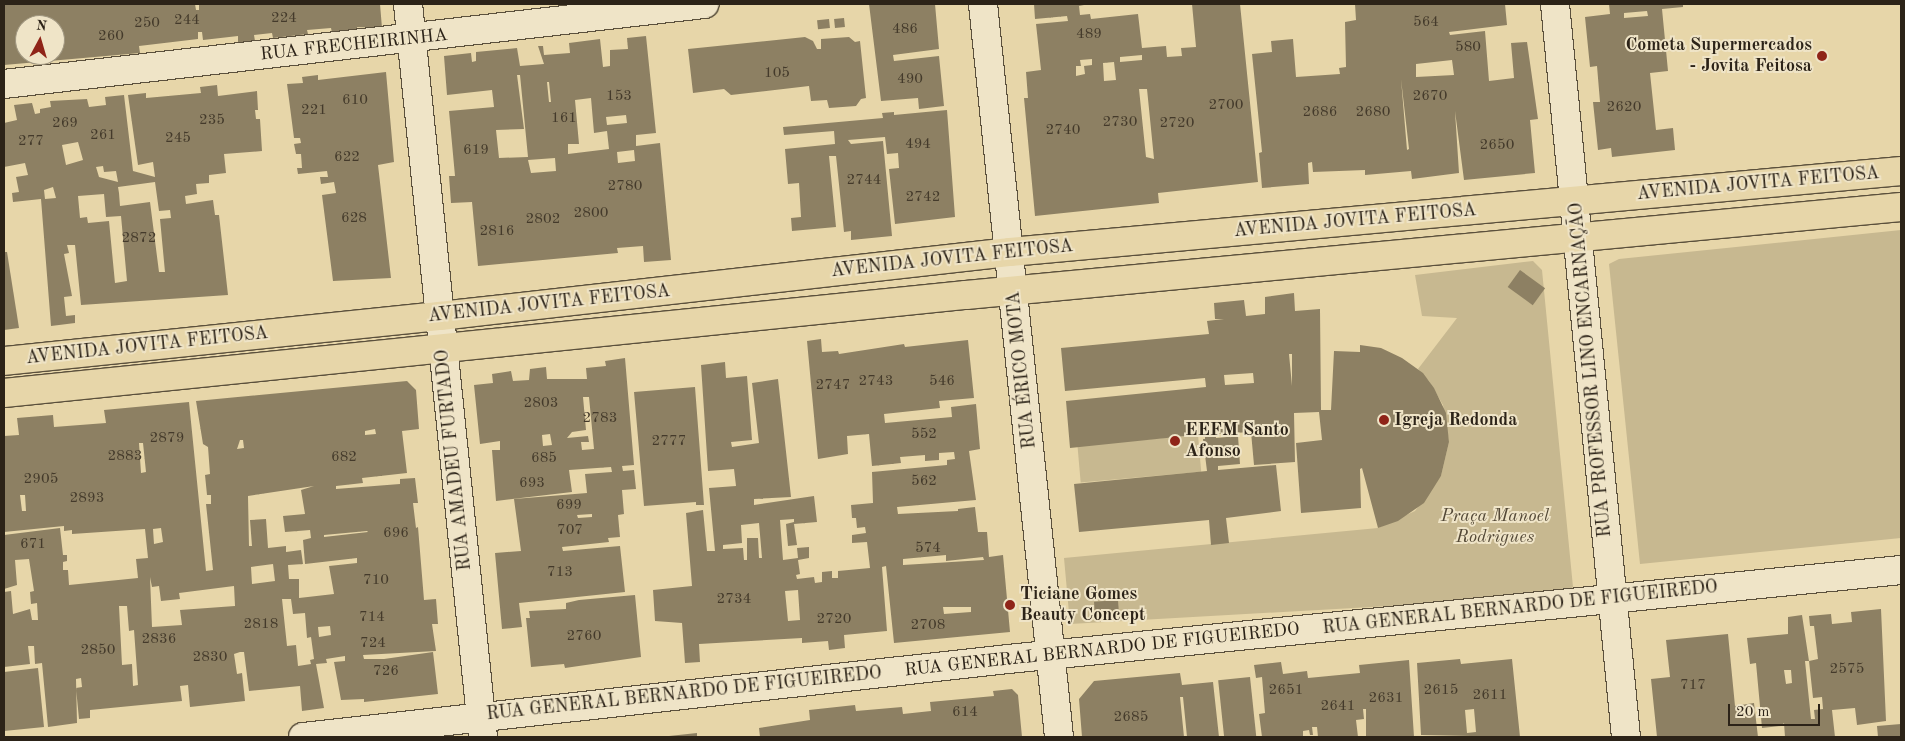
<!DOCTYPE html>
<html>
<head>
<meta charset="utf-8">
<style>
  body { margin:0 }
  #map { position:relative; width:1905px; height:741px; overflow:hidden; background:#e7d6a9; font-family:"Old Standard TT",serif }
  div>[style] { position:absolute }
  .green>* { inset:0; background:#c7b890; transform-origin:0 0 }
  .building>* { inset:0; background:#8d8063; transform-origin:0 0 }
  .roads { filter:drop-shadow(1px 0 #5b503c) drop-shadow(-1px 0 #5b503c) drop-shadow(0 1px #5b503c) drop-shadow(0 -1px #5b503c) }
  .minor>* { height:28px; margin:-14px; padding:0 14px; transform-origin:14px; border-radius:14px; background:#efe4c7 }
  .major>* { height:28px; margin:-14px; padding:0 14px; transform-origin:14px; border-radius:14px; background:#e7d6a9 }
  .dots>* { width:14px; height:14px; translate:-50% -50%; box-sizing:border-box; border:2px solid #efe4c7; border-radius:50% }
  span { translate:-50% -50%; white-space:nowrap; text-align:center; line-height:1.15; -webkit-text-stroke:4px #efe4c7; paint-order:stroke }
  .number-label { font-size:15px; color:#443a2b }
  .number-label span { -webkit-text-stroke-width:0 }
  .street-label { font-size:18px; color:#2c2318 }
  .poi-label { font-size:18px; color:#2c2318; font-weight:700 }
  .right { translate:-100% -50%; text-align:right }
  .left { translate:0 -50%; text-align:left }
  .park-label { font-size:18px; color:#534836; font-style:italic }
  .frame { position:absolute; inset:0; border:5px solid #2c2318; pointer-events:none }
  .north { position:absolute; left:15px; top:15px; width:50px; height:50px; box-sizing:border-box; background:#efe4c7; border:1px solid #a19781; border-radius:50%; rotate:6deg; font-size:14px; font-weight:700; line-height:20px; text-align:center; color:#2c2318 }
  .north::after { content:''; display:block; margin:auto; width:18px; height:22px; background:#8f2418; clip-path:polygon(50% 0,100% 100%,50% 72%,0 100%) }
  .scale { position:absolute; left:1728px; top:704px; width:92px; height:22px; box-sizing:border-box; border:2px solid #2c2318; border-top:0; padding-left:6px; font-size:15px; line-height:18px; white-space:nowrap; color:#2c2318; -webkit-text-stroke:4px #efe4c7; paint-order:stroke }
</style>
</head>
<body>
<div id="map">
  <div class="green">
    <div style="clip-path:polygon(1901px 230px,1901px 538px,1640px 564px,1609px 264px,1619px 259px)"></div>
    <div style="clip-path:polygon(1533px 261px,1542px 270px,1573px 587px,1565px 596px,1070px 624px,1064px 558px,1378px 528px,1415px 511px,1441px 476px,1449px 442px,1443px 405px,1429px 381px,1418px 369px,1457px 318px,1422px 316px,1415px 275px)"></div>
    <div style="left:1198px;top:435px;width:37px;height:121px;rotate:85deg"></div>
  </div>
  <div class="building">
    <div style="clip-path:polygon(evenodd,4px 4px,195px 4px,196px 10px,199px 10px,199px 4px,380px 4px,382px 28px,357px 27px,358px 31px,332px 33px,331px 28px,307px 30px,308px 34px,273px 38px,272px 33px,254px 35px,255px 41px,238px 43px,238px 36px,203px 40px,202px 32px,198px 32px,198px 39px,139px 46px,140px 53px,4px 65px,4px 4px,25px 25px,55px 25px,55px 55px,25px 55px,25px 25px)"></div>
    <div style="clip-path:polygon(869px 4px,935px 4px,939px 49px,893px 55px,894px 61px,939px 56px,944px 106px,919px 109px,918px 98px,881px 101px)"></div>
    <div style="clip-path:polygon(evenodd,1034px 4px,1089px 4px,1079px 6px,1080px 15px,1090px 14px,1091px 19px,1138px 14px,1142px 48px,1166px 46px,1167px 57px,1182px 56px,1181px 48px,1196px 47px,1192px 4px,1240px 4px,1258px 182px,1158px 193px,1159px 203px,1035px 216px,1024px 98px,1028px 98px,1026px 72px,1041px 70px,1036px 24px,1068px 21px,1067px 16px,1035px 19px,1034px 4px,1142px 55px,1142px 60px,1120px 62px,1120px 57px,1142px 55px,1034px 4px,1092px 59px,1092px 65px,1084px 66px,1085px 74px,1076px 76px,1076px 66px,1081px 66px,1080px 60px,1092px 59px,1034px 4px,1114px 62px,1116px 80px,1104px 81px,1103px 63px,1114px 62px,1034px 4px,1139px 89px,1147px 89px,1154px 159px,1146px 157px,1139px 89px)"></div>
    <div style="clip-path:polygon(evenodd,1355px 4px,1505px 4px,1507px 25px,1449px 32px,1450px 35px,1485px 31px,1489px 81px,1514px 78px,1511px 43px,1527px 42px,1538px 119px,1530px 120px,1535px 173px,1464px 180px,1455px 111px,1459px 173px,1412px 179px,1411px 171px,1365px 175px,1365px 170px,1313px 172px,1312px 162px,1308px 163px,1309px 184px,1262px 188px,1259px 153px,1262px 152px,1252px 54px,1272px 52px,1271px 41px,1293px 39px,1296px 77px,1340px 74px,1339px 68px,1346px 67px,1345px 22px,1356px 20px,1355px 4px,1452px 60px,1454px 75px,1416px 77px,1416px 64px,1452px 60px,1355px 4px,1401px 79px,1409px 149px,1407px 150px,1401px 79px)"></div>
    <div style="clip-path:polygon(evenodd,1609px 4px,1683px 4px,1683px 7px,1662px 9px,1668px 71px,1650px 73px,1656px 130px,1673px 128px,1675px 150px,1612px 157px,1611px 148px,1598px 150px,1593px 102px,1600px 102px,1597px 66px,1590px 67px,1585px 17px,1610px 14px,1609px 4px,1647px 11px,1648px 16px,1624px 18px,1624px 13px,1647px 11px)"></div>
    <div style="left:844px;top:18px;width:9px;height:10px;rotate:84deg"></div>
    <div style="left:829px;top:19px;width:9px;height:12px;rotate:84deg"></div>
    <div style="clip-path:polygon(evenodd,646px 36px,656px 133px,636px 135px,636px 146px,660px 143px,671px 260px,644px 262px,643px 246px,617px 248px,618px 253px,478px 266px,472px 202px,451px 203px,449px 176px,455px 176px,449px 111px,494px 107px,492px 90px,447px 95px,444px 56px,471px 53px,472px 62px,476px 61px,476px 52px,517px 48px,520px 66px,544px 64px,538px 46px,543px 46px,544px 55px,570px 53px,569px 43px,600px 39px,603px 67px,610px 66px,610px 50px,628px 49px,627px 38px,646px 36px,517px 75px,520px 75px,528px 157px,499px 158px,496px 130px,524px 129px,517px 75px,646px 36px,547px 82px,549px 82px,551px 102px,549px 102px,547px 82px,646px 36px,591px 98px,594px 133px,607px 131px,609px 149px,568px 154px,568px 144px,579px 144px,575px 100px,591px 98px,646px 36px,626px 115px,627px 123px,607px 125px,606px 117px,626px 115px,646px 36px,634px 150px,635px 161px,618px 163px,617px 152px,634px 150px,646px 36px,555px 158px,556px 171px,531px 173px,528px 160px,555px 158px)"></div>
    <div style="clip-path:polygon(805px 37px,813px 41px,817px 49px,821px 49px,821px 39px,849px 37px,855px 42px,860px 41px,866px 98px,861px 99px,856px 106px,829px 108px,827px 100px,811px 101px,809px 86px,731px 95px,724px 89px,693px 93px,688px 49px)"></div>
    <div style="clip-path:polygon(386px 72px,394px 162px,378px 165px,391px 278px,333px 281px,322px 195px,336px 193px,334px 182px,321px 184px,320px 177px,328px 177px,327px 171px,298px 174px,297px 168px,302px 168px,301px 154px,296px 154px,294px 144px,301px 143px,300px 138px,294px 138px,287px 84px,303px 83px,302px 77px,318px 75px,318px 80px)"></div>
    <div style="clip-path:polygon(evenodd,217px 85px,218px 96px,257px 91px,258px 110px,255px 110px,256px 119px,260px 119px,262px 151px,224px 154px,226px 173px,209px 175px,209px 183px,196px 184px,197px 194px,185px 196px,186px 204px,213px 200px,215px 215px,219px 215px,228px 295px,81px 305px,75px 245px,67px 245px,69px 253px,64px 254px,72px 296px,64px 297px,66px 316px,75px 315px,75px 323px,51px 326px,41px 199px,13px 202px,12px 193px,19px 192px,16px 177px,28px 175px,25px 163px,4px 167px,4px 123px,17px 120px,14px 105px,32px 103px,35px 114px,40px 113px,40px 109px,51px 107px,50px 101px,87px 99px,89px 107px,106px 105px,105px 97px,124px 95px,133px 171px,155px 177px,153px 162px,138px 165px,128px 95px,146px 93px,146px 98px,201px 93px,200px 87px,217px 85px,78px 142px,83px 160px,66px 165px,62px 145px,78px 142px,217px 85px,103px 166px,104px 172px,116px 171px,118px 182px,99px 177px,96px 167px,103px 166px,217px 85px,155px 182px,159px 211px,170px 210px,171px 218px,160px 219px,165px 272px,159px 272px,150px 202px,120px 206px,119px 193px,118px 187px,155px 182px,217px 85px,53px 187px,56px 198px,45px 199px,44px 190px,53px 187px,217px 85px,104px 194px,106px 217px,121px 216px,127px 281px,115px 283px,109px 221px,88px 223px,87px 217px,80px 218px,78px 196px,104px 194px)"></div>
    <div style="clip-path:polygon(947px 110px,955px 217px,895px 224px,889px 169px,899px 168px,898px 153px,887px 154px,885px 137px,848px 140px,851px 144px,883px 141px,892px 236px,851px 240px,851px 231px,844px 232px,836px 156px,829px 156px,836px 227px,792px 231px,791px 218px,801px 217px,799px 183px,788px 184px,785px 149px,835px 144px,834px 131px,784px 135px,783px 127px,883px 118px,882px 113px,894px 112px,894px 115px)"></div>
    <div style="clip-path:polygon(4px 252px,7px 252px,19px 328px,4px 330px)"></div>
    <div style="left:1520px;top:270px;width:31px;height:21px;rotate:36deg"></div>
    <div style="clip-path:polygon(evenodd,1294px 293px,1295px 311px,1320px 309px,1321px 410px,1331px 410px,1334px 351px,1360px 352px,1360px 345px,1381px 348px,1402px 358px,1423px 373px,1434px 388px,1446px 413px,1449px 442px,1441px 476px,1424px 503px,1398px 521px,1378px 528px,1362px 468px,1360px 469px,1361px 508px,1301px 513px,1296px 443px,1322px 440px,1319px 412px,1294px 413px,1295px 462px,1254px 465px,1251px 432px,1216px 434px,1216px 438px,1238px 436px,1240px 464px,1218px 466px,1218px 470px,1276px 465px,1281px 511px,1226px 518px,1229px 543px,1211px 545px,1209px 520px,1079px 532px,1074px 484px,1207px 471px,1203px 439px,1205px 439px,1205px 434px,1070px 448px,1066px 401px,1206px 387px,1205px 378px,1065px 391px,1061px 348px,1209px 334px,1207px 321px,1224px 319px,1215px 319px,1214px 303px,1244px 300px,1246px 316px,1265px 314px,1265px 297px,1294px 293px,1289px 354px,1292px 354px,1292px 386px,1289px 354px,1294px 293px,1253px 373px,1254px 383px,1225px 385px,1224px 375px,1253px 373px)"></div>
    <div style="clip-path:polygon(evenodd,821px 339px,822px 352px,838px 351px,839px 354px,904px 344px,905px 347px,968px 340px,974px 398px,939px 401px,940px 408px,884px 414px,885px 423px,952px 417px,951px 407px,976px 404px,980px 449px,969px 451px,976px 500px,897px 507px,898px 514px,958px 511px,958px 509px,975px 507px,978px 532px,987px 532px,989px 557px,1003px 555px,1010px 632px,894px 643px,886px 566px,882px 567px,887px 631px,844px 635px,845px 648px,829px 650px,828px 641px,802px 643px,802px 638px,699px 644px,700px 662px,685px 663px,682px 623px,655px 621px,653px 590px,692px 586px,686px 513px,703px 510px,707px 551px,715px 551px,709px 488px,736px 486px,734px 469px,708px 471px,701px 365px,725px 362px,726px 378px,747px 376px,752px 440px,731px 442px,732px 447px,759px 443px,752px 383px,778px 379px,791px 497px,754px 499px,754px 505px,814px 496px,817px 522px,794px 524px,797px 545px,788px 546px,786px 524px,794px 522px,794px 519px,780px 520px,783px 560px,798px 558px,797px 548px,809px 547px,809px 558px,798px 560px,800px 574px,796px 575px,797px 579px,814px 577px,815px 583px,822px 582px,822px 572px,832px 571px,832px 578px,838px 578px,838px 571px,870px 568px,867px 542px,852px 543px,852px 535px,866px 533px,865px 527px,857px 528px,856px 518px,852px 518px,851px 505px,873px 503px,872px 472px,947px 465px,947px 460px,955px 459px,954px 452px,939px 453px,939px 460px,925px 461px,925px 455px,900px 457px,901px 463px,872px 466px,869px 434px,847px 436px,848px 454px,818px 459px,807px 341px,821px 339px,759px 523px,762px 558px,759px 558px,758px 538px,747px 538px,747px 560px,744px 560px,743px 548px,723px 549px,723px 545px,742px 543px,741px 525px,759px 523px,821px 339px,946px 555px,946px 561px,983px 557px,984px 560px,903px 565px,903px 559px,946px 555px,821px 339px,798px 590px,800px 620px,788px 621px,785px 591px,798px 590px,821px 339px,943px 607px,971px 607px,971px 612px,944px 614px,943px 607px)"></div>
    <div style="clip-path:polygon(evenodd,625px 358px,634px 465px,622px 466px,623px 471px,634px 470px,636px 489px,622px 490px,624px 514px,618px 515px,620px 537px,608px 538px,609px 542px,562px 547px,563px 551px,620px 546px,625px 592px,519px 603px,522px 627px,502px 629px,495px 553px,521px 551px,514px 499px,587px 493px,585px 474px,612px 472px,611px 467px,569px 470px,572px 492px,496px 501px,492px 450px,500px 450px,500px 441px,480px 444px,474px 385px,493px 383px,492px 374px,511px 371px,513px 381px,529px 380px,530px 369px,546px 367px,547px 379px,587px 379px,586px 368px,606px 366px,605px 361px,625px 358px,583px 397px,589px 397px,594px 449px,582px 450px,581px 442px,589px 442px,588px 436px,567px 438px,572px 432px,586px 430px,583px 397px,625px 358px,550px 434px,552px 445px,543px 446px,542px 435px,550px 434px,625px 358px,592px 514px,592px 517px,578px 518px,577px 515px,592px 514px)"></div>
    <div style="clip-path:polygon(evenodd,407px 381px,416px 390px,419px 429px,402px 431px,407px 473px,362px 478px,363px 483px,336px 486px,336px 489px,400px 484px,400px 479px,415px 478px,418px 503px,413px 503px,416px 528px,418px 527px,424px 600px,436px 599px,438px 624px,432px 624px,436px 651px,363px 655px,364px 659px,384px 659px,433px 652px,438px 694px,364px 702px,364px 699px,341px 700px,334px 662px,345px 661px,345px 656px,326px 659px,327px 663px,316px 664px,324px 708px,302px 711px,300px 686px,249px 691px,244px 652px,240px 652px,234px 654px,237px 674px,242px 673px,245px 701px,190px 707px,188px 685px,180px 686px,182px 701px,90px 710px,90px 718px,79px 719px,76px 688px,82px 687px,81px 678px,76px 679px,77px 723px,48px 727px,42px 663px,35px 664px,34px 646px,28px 646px,30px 664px,4px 667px,4px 592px,11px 591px,13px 614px,30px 609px,32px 620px,38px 620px,37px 603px,31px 604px,30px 592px,34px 591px,29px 559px,15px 560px,17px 585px,4px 589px,4px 535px,60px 528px,63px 555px,67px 555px,67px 561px,63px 562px,63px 570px,68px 570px,69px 585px,138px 578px,136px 559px,148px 558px,145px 529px,72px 534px,72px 530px,64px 531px,64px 526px,4px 532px,4px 436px,19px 435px,17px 418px,53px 415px,54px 427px,106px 423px,104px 410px,189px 402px,206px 571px,213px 570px,206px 504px,211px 504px,211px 495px,207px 495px,205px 475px,210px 474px,208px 447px,203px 444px,196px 401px,407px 381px,375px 429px,376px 434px,365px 435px,365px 431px,375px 429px,407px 381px,240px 440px,243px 440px,244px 448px,237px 449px,240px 440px,407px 381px,139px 443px,143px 443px,146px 472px,141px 473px,139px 443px,407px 381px,314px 486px,301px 490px,305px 514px,283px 516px,285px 532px,310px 530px,311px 538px,303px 540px,305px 564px,357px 558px,357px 563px,329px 566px,334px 594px,299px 598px,299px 579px,289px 579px,288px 565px,303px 564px,301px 550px,286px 552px,286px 546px,268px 548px,266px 519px,250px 520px,252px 546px,249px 546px,248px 496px,314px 486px,407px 381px,20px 495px,25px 495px,26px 511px,22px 511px,20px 495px,407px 381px,161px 528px,163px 542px,154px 544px,153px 529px,161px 528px,407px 381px,367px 531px,368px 532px,324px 537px,324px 535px,367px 531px,407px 381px,273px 564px,275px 581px,252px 584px,251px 567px,273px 564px,407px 381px,150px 577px,152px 587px,159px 586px,161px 601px,180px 599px,179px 593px,234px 586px,235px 606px,180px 610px,182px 625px,152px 627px,150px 577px,407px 381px,282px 599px,291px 599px,293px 614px,305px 613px,307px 638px,311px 637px,314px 659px,310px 660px,311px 664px,298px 666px,296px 645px,287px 646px,282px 599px,407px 381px,119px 606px,127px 606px,129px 631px,134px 630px,138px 685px,133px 686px,132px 664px,122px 665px,119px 606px,407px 381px,330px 626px,331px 635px,319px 637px,318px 627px,330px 626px)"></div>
    <div style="clip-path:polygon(695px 387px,704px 505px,696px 505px,696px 502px,644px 506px,634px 392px)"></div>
    <div style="clip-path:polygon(635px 595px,641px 657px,565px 668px,564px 664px,531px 667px,526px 618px,530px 618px,529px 611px,566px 609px,566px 603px,579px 600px)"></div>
    <div style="left:1118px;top:600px;width:15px;height:24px;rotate:86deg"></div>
    <div style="clip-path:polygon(evenodd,1881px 609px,1886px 721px,1857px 725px,1855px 708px,1832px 710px,1835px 737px,1785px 737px,1784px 723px,1781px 726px,1762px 728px,1756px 663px,1750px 664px,1747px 638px,1788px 634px,1788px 617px,1802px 615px,1809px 661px,1818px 659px,1814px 626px,1810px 626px,1809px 616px,1831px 614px,1832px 624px,1852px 622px,1851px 612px,1881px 609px,1805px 661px,1809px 661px,1813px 698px,1822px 697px,1823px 709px,1814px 710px,1815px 719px,1811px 719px,1805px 661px,1881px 609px,1784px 670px,1791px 670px,1792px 683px,1786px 684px,1784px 670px)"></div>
    <div style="clip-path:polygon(1728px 634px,1735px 706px,1754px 703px,1758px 737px,1657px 737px,1651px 679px,1670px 677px,1666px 640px)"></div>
    <div style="clip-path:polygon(evenodd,1460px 659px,1461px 664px,1512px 659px,1520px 737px,1421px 735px,1417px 663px,1460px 659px,1474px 709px,1476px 732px,1467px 733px,1465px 710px,1474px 709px)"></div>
    <div style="clip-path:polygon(1409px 660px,1414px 737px,1366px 737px,1366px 709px,1363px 709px,1364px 719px,1356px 720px,1358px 737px,1318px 737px,1317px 727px,1312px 727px,1313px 735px,1310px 735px,1309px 730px,1303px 731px,1303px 737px,1262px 737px,1259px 714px,1265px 713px,1262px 677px,1256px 678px,1254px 665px,1281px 662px,1283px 674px,1307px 671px,1308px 678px,1360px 673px,1359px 665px)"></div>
    <div style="clip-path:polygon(38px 668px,44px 727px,4px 731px,4px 672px)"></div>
    <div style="clip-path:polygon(1180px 673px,1182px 685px,1213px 682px,1219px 737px,1187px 737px,1183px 697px,1180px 697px,1184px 737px,1082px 737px,1079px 699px,1094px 681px)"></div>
    <div style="left:1250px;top:677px;width:60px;height:32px;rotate:84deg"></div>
    <div style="clip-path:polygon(1012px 689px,1018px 695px,1022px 737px,760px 737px,759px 728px,810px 720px,809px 710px,855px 705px,856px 711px,902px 707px,903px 714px,931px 711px,930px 702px,994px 696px,993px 691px)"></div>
    <div style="clip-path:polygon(1901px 724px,1901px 737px,1878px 737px,1877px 726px)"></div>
    <div style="clip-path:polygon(697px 733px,697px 737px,669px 737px,669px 736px)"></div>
  </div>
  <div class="roads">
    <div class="minor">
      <div style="left:408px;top:4px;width:737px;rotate:84.16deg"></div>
      <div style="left:983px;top:4px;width:737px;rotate:84.08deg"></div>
      <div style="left:1555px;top:4px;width:736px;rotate:84.47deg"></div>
      <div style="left:4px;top:84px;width:705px;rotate:-6.52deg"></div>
      <div style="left:303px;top:737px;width:709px;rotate:-6.31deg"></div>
      <div style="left:1008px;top:659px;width:897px;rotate:-5.69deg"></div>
    </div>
    <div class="major">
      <div style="left:4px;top:361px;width:438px;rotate:-5.9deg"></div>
      <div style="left:440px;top:316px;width:574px;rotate:-6.41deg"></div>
      <div style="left:1010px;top:252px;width:895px;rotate:-5.19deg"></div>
      <div style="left:4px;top:393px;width:967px;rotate:-5.82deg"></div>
      <div style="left:966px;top:295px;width:939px;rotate:-5.38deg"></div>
    </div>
  </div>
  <div class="dots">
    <div style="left:1822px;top:56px;background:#8f2418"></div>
    <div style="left:1384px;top:420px;background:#8f2418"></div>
    <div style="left:1175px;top:441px;background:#8f2418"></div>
    <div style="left:1010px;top:605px;background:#8f2418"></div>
  </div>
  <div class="number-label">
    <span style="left:284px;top:19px">224</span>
    <span style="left:187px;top:21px">244</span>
    <span style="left:1426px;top:23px">564</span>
    <span style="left:147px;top:24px">250</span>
    <span style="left:905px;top:30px">486</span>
    <span style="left:1089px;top:35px">489</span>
    <span style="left:111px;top:37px">260</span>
    <span style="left:1468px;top:48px">580</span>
    <span style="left:777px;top:74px">105</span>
    <span style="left:910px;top:80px">490</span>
    <span style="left:619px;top:97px">153</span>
    <span style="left:1430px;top:97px">2670</span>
    <span style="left:355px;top:101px">610</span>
    <span style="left:1226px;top:106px">2700</span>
    <span style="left:1624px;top:108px">2620</span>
    <span style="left:314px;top:111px">221</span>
    <span style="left:1320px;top:113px">2686</span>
    <span style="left:1373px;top:113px">2680</span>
    <span style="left:564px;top:119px">161</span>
    <span style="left:212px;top:121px">235</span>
    <span style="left:1120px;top:123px">2730</span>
    <span style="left:65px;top:124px">269</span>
    <span style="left:1177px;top:124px">2720</span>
    <span style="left:1063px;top:131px">2740</span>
    <span style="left:103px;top:136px">261</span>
    <span style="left:178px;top:139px">245</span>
    <span style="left:31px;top:142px">277</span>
    <span style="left:918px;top:145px">494</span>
    <span style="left:1497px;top:146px">2650</span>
    <span style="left:476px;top:151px">619</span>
    <span style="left:347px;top:158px">622</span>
    <span style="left:864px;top:181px">2744</span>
    <span style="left:625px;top:187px">2780</span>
    <span style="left:923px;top:198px">2742</span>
    <span style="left:591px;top:214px">2800</span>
    <span style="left:354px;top:219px">628</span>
    <span style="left:543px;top:220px">2802</span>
    <span style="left:497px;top:232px">2816</span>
    <span style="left:139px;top:239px">2872</span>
    <span style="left:876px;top:382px">2743</span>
    <span style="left:942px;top:382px">546</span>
    <span style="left:833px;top:386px">2747</span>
    <span style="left:541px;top:404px">2803</span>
    <span style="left:600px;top:419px">2783</span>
    <span style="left:924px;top:435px">552</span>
    <span style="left:167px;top:439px">2879</span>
    <span style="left:669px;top:442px">2777</span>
    <span style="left:125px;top:457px">2883</span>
    <span style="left:344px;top:458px">682</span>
    <span style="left:544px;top:459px">685</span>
    <span style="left:41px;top:480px">2905</span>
    <span style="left:924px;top:482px">562</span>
    <span style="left:532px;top:484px">693</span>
    <span style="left:87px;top:499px">2893</span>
    <span style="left:569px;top:506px">699</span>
    <span style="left:570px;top:531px">707</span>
    <span style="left:396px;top:534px">696</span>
    <span style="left:33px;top:545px">671</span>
    <span style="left:928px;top:549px">574</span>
    <span style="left:560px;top:573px">713</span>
    <span style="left:376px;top:581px">710</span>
    <span style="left:734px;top:600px">2734</span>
    <span style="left:372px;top:618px">714</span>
    <span style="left:834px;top:620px">2720</span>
    <span style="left:261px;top:625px">2818</span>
    <span style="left:928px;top:626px">2708</span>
    <span style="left:584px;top:637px">2760</span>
    <span style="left:159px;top:640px">2836</span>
    <span style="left:373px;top:644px">724</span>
    <span style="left:98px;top:651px">2850</span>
    <span style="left:210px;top:658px">2830</span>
    <span style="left:1847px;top:670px">2575</span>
    <span style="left:386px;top:672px">726</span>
    <span style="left:1693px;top:686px">717</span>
    <span style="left:1286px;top:691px">2651</span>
    <span style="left:1441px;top:691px">2615</span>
    <span style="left:1490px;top:696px">2611</span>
    <span style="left:1386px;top:699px">2631</span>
    <span style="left:1338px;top:707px">2641</span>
    <span style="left:965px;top:713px">614</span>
    <span style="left:1131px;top:718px">2685</span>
  </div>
  <div class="street-label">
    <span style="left:354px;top:45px;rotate:-6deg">RUA FRECHEIRINHA</span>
    <span style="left:1758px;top:184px;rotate:-5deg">AVENIDA JOVITA FEITOSA</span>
    <span style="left:1355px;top:221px;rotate:-5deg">AVENIDA JOVITA FEITOSA</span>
    <span style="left:952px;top:259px;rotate:-6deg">AVENIDA JOVITA FEITOSA</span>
    <span style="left:549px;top:304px;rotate:-6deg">AVENIDA JOVITA FEITOSA</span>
    <span style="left:147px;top:346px;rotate:-6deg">AVENIDA JOVITA FEITOSA</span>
    <span style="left:1022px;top:370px;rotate:-96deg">RUA ÉRICO MOTA</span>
    <span style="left:1591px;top:370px;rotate:-95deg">RUA PROFESSOR LINO ENCARNAÇÃO</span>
    <span style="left:454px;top:460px;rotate:-96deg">RUA AMADEU FURTADO</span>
    <span style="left:1520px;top:608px;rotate:-6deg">RUA GENERAL BERNARDO DE FIGUEIREDO</span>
    <span style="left:1102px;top:650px;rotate:-6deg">RUA GENERAL BERNARDO DE FIGUEIREDO</span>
    <span style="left:684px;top:694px;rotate:-6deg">RUA GENERAL BERNARDO DE FIGUEIREDO</span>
  </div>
  <div class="poi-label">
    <span class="right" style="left:1812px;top:56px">Cometa Supermercados<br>- Jovita Feitosa</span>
    <span class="left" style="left:1394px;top:420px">Igreja Redonda</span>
    <span class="left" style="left:1185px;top:441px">EEFM Santo<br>Afonso</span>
    <span class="left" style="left:1020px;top:605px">Ticiane Gomes<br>Beauty Concept</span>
  </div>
  <div class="park-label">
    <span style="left:1495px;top:527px">Praça Manoel<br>Rodrigues</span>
  </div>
  <div class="frame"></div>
  <div class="north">N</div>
  <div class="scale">20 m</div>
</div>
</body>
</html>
